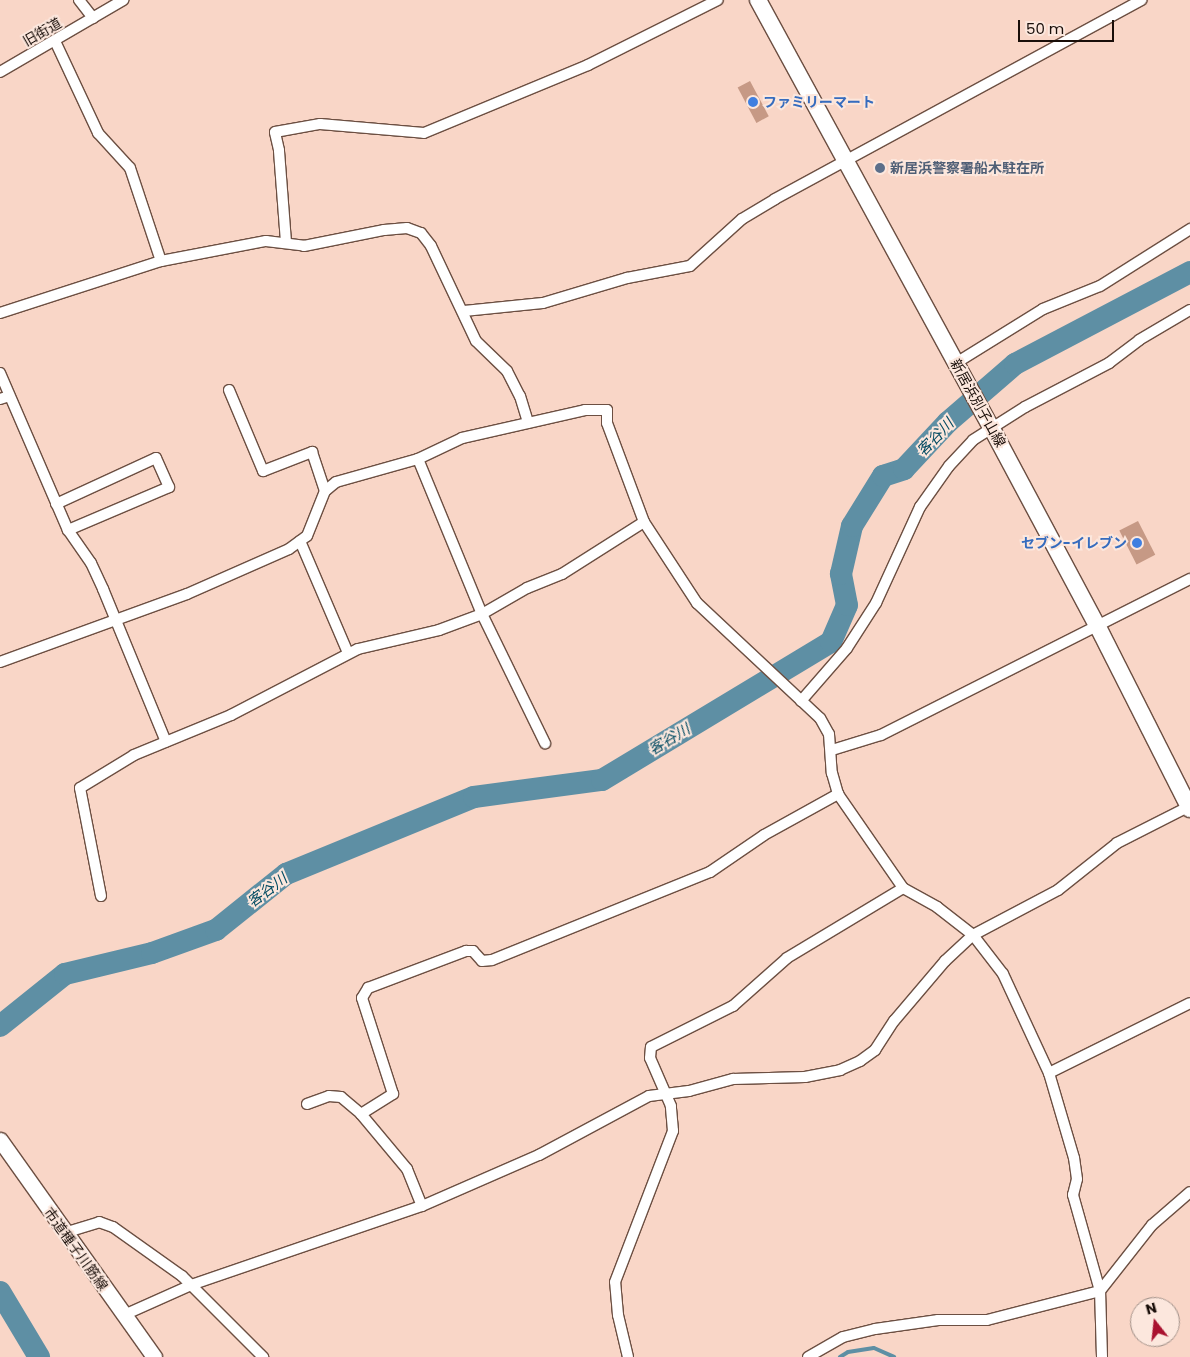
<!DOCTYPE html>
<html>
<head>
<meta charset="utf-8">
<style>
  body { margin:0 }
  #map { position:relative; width:1190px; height:1357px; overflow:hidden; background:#f9d6c7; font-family:Poppins,"Noto Sans JP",sans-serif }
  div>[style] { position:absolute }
  .stream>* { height:4px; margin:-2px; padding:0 2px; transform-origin:2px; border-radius:2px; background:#5e8fa4 }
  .river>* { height:22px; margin:-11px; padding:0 11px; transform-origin:11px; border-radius:11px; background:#5e8fa4 }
  .building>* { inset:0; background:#c69985; transform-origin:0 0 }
  .roads { filter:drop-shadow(1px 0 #6c4f42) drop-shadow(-1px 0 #6c4f42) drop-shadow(0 1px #6c4f42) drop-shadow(0 -1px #6c4f42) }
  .street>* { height:10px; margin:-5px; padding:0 5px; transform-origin:5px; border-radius:5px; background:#fff }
  .secondary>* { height:15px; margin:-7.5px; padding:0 7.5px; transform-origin:7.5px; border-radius:7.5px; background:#fff }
  .primary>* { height:16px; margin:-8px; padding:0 8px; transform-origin:8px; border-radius:8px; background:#fff }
  .dots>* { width:14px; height:14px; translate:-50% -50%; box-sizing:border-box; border:2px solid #fce7dd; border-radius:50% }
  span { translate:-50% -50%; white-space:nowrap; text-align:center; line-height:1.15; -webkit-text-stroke:4px #fce7dd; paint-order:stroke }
  .street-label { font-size:14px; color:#190e09 }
  .shop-label { font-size:14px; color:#366cbe; font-weight:700 }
  .left { translate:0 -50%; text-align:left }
  .right { translate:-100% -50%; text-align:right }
  .service-label { font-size:14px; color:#4e5e75; font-weight:700 }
  .water-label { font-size:15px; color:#034b62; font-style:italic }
  .north { position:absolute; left:1130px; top:1297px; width:50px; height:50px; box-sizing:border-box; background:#fce7dd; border:1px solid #a19088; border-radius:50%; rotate:344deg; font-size:14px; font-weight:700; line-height:20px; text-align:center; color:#190e09 }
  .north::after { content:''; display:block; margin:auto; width:18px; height:22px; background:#a9122f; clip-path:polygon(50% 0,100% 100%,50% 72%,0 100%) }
  .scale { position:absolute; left:1018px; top:20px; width:96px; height:22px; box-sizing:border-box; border:2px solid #190e09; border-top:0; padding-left:6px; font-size:15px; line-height:18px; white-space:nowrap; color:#190e09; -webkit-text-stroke:4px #fce7dd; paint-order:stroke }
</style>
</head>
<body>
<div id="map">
  <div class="stream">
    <div style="left:840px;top:1357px;width:9px;rotate:-32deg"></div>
    <div style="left:848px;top:1352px;width:26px;rotate:-9deg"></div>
    <div style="left:874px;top:1348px;width:22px;rotate:24deg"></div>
  </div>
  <div class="river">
    <div style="left:0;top:1026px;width:83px;rotate:-38.7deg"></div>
    <div style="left:65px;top:974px;width:89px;rotate:-13.6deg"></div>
    <div style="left:152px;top:953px;width:68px;rotate:-19.8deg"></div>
    <div style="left:216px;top:930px;width:90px;rotate:-38.7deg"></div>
    <div style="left:286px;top:874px;width:203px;rotate:-22.3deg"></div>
    <div style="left:474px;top:797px;width:129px;rotate:-7.6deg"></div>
    <div style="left:602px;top:780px;width:267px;rotate:-31.1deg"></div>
    <div style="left:831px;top:642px;width:40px;rotate:-66.6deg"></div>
    <div style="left:847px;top:605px;width:32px;rotate:-101deg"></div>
    <div style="left:841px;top:574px;width:49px;rotate:-77.1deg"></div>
    <div style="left:852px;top:526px;width:59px;rotate:-58.2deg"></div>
    <div style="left:883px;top:476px;width:22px;rotate:-18deg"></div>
    <div style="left:904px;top:469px;width:64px;rotate:-46.9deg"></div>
    <div style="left:948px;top:422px;width:89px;rotate:-40.9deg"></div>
    <div style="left:1015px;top:364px;width:198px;rotate:-27.7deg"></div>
    <div style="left:0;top:1292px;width:76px;rotate:59deg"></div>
  </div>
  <div class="building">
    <div style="left:750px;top:81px;width:40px;height:14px;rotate:62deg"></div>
    <div style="left:1138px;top:521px;width:38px;height:21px;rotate:63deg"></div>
  </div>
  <div class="roads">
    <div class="street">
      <div style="left:79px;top:0;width:23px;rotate:52deg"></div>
      <div style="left:55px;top:41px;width:102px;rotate:64.9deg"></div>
      <div style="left:98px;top:133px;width:47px;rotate:47.6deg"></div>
      <div style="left:130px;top:168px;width:98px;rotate:71.6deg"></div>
      <div style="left:0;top:72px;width:143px;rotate:-30.3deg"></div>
      <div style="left:286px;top:242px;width:92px;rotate:-94.4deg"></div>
      <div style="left:279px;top:150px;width:18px;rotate:-103deg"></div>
      <div style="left:275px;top:132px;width:46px;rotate:-10.1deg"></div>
      <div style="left:320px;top:124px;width:104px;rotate:4.9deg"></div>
      <div style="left:424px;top:133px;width:178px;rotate:-22.5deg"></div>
      <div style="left:588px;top:65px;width:145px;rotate:-26.6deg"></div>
      <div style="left:464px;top:311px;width:79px;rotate:-5.8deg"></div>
      <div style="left:543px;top:303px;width:88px;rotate:-16.6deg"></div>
      <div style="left:627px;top:278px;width:64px;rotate:-10.8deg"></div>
      <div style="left:690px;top:266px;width:70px;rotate:-42.1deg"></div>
      <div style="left:742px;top:219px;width:39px;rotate:-31deg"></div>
      <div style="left:775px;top:199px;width:417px;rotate:-28.5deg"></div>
      <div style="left:0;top:313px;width:169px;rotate:-17.9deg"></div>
      <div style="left:161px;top:261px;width:107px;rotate:-10.8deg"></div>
      <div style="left:266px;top:241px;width:38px;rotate:7deg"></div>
      <div style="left:304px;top:246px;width:82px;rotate:-11.3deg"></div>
      <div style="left:384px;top:230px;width:23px;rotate:-5deg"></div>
      <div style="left:407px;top:228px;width:15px;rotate:20deg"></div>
      <div style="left:421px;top:233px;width:16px;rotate:52deg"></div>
      <div style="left:431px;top:246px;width:105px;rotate:64.7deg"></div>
      <div style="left:476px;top:341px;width:43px;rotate:44.1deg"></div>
      <div style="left:507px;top:371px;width:28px;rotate:63deg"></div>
      <div style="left:520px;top:396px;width:28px;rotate:73deg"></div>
      <div style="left:956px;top:363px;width:102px;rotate:-31.8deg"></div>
      <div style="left:1043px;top:309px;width:61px;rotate:-22deg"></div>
      <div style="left:1100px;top:286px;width:107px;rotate:-32.3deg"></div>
      <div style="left:0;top:373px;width:171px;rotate:66.6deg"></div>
      <div style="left:68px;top:530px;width:40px;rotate:55.1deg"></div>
      <div style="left:91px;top:563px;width:29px;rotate:65deg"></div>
      <div style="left:103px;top:589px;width:165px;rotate:67.6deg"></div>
      <div style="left:229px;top:390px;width:88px;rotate:67.2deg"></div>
      <div style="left:263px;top:471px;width:53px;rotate:-21.2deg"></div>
      <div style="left:312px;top:452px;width:41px;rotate:71.6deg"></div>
      <div style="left:0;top:399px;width:9px;rotate:-18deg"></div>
      <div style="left:418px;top:459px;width:168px;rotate:67.6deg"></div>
      <div style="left:482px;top:614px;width:144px;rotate:64deg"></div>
      <div style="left:56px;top:504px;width:110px;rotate:-24.7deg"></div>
      <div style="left:156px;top:458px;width:32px;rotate:66deg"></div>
      <div style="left:169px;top:487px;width:110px;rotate:156.9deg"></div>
      <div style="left:300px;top:541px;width:122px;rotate:66.8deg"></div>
      <div style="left:0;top:662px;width:199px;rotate:-20deg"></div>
      <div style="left:187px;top:594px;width:111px;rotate:-23.8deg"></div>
      <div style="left:289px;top:549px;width:22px;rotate:-36deg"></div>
      <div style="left:307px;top:536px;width:48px;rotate:-68.2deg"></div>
      <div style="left:325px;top:491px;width:14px;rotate:-39deg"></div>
      <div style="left:336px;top:482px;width:85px;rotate:-15.7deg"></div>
      <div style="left:418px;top:459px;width:49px;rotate:-25.5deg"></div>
      <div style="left:462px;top:438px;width:126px;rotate:-12.8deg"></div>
      <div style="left:585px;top:410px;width:22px"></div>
      <div style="left:607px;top:410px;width:13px;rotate:90deg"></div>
      <div style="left:607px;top:423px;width:106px;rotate:69.5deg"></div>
      <div style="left:644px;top:522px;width:97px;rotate:56.8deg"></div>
      <div style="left:697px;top:603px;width:168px;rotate:43.1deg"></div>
      <div style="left:820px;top:718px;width:18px;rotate:61deg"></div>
      <div style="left:829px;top:734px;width:39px;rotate:86deg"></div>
      <div style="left:832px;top:773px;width:22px;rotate:74deg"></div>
      <div style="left:838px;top:794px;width:114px;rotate:55.3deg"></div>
      <div style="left:903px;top:888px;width:39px;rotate:29deg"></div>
      <div style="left:937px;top:907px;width:46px;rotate:37.9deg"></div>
      <div style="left:973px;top:935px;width:49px;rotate:52.4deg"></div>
      <div style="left:1003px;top:974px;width:109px;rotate:65.1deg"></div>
      <div style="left:801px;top:701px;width:70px;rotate:-49deg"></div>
      <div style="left:847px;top:648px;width:54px;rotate:-57.2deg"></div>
      <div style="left:876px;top:603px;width:106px;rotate:-65.4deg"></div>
      <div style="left:920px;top:507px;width:50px;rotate:-54.7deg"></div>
      <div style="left:949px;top:466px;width:35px;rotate:-47deg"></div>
      <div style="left:973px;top:440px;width:62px;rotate:-32.4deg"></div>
      <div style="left:1025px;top:407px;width:95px;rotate:-27.6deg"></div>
      <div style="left:1109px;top:363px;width:38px;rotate:-37deg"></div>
      <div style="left:1139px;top:340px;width:59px;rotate:-30.5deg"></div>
      <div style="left:832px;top:750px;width:51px;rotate:-17deg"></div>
      <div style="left:881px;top:735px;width:346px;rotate:-26.8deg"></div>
      <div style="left:101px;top:896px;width:110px;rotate:-101deg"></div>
      <div style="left:80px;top:788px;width:63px;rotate:-31.4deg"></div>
      <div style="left:134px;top:755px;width:105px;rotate:-22.4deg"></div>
      <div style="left:231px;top:715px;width:143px;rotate:-27.5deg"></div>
      <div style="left:358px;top:649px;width:83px;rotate:-13.2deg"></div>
      <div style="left:439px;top:630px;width:46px;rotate:-20.4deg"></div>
      <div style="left:482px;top:614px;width:52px;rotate:-30deg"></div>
      <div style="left:527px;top:588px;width:38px;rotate:-22deg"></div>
      <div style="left:562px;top:574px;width:97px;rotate:-32.4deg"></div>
      <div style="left:307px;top:1104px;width:23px;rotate:-20deg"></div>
      <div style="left:329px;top:1096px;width:12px;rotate:5deg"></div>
      <div style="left:341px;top:1097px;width:26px;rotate:40deg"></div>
      <div style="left:361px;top:1114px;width:72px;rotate:50.1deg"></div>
      <div style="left:407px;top:1169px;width:40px;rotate:68deg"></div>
      <div style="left:361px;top:1114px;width:38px;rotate:-32deg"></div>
      <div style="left:393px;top:1094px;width:101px;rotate:-107.9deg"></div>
      <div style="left:362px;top:998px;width:12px;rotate:-59deg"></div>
      <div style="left:368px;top:988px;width:105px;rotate:-20.7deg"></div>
      <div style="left:466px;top:951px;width:7px"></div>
      <div style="left:473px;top:951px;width:13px;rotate:48deg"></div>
      <div style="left:482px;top:961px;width:10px;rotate:-6deg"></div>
      <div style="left:492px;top:960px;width:235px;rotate:-22deg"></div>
      <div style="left:710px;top:872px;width:65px;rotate:-34.4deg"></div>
      <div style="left:764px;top:835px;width:85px;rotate:-29deg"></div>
      <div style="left:64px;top:1233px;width:37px;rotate:-17deg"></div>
      <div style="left:99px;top:1222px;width:15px;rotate:20deg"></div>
      <div style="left:113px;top:1227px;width:85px;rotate:35.4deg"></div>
      <div style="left:182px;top:1276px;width:115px;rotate:45deg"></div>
      <div style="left:124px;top:1315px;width:73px;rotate:-24.1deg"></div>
      <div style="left:191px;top:1285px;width:244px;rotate:-18.9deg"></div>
      <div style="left:422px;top:1206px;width:128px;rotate:-23.6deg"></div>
      <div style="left:539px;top:1155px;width:125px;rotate:-28.2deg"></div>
      <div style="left:649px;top:1096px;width:40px;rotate:-7.1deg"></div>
      <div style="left:689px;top:1091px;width:46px;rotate:-15.3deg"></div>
      <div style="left:733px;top:1079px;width:72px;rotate:-1.6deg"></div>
      <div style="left:805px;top:1077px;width:36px;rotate:-11deg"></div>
      <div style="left:840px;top:1070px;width:22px;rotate:-24deg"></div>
      <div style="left:860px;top:1061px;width:19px;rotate:-36deg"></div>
      <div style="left:875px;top:1050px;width:35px;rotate:-57deg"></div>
      <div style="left:894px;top:1021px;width:79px;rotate:-49.6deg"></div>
      <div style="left:945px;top:961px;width:38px;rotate:-43deg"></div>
      <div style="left:973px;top:935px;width:96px;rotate:-27.9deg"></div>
      <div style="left:1058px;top:890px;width:75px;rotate:-38.5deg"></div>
      <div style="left:1117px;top:843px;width:82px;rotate:-26.9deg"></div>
      <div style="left:628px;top:1357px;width:43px;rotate:-103.4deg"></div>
      <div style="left:618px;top:1315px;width:33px;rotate:-95deg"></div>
      <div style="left:615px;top:1282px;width:162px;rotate:-69deg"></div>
      <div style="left:673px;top:1131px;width:25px;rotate:-95deg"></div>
      <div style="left:671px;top:1106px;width:52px;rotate:-113.6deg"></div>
      <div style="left:650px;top:1058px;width:11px;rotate:-85deg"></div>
      <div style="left:651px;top:1047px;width:92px;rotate:-26.6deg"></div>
      <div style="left:733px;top:1006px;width:72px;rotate:-41.6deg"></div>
      <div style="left:787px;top:958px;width:135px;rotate:-31.1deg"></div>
      <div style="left:808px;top:1357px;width:40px;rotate:-29.7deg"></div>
      <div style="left:843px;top:1337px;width:33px;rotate:-14deg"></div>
      <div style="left:875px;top:1329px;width:64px;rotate:-8.1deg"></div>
      <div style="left:938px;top:1320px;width:49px"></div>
      <div style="left:987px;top:1320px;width:117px;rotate:-14.4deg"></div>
      <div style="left:1100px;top:1291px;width:84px;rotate:-51.8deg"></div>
      <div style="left:1152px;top:1225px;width:50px;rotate:-41deg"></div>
      <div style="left:1102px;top:1357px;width:66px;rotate:-91.7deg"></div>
      <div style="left:1100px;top:1291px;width:100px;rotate:-105.7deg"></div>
      <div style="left:1073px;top:1195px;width:16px;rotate:-76deg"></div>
      <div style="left:1077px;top:1179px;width:21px;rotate:-98deg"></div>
      <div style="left:1074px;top:1158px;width:89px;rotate:-106.4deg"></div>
      <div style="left:1049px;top:1073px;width:157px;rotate:-26.4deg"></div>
    </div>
    <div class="secondary">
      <div style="left:0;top:1140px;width:266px;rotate:54.6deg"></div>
    </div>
    <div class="primary">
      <div style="left:758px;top:0;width:486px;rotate:61.4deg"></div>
      <div style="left:991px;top:427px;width:227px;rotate:61.9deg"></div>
      <div style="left:1098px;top:627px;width:204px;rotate:63.2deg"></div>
    </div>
  </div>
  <div class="dots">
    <div style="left:753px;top:102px;background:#3f7fe0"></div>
    <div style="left:880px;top:168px;background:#5c6f8a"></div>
    <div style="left:1137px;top:543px;background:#3f7fe0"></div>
  </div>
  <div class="street-label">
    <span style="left:42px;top:32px;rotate:-30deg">旧街道</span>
    <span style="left:978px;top:403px;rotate:61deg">新居浜別子山線</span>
    <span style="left:76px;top:1249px;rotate:54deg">市道種子川筋線</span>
  </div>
  <div class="shop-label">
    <span class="left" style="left:763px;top:102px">ファミリーマート</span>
    <span class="right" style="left:1127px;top:543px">セブン-イレブン</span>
  </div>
  <div class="service-label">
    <span class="left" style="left:890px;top:168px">新居浜警察署船木駐在所</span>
  </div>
  <div class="water-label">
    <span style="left:935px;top:437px;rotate:-46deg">客谷川</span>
    <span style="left:669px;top:739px;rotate:-31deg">客谷川</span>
    <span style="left:267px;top:890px;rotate:-37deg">客谷川</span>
  </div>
  <div class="north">N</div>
  <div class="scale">50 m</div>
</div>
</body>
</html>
